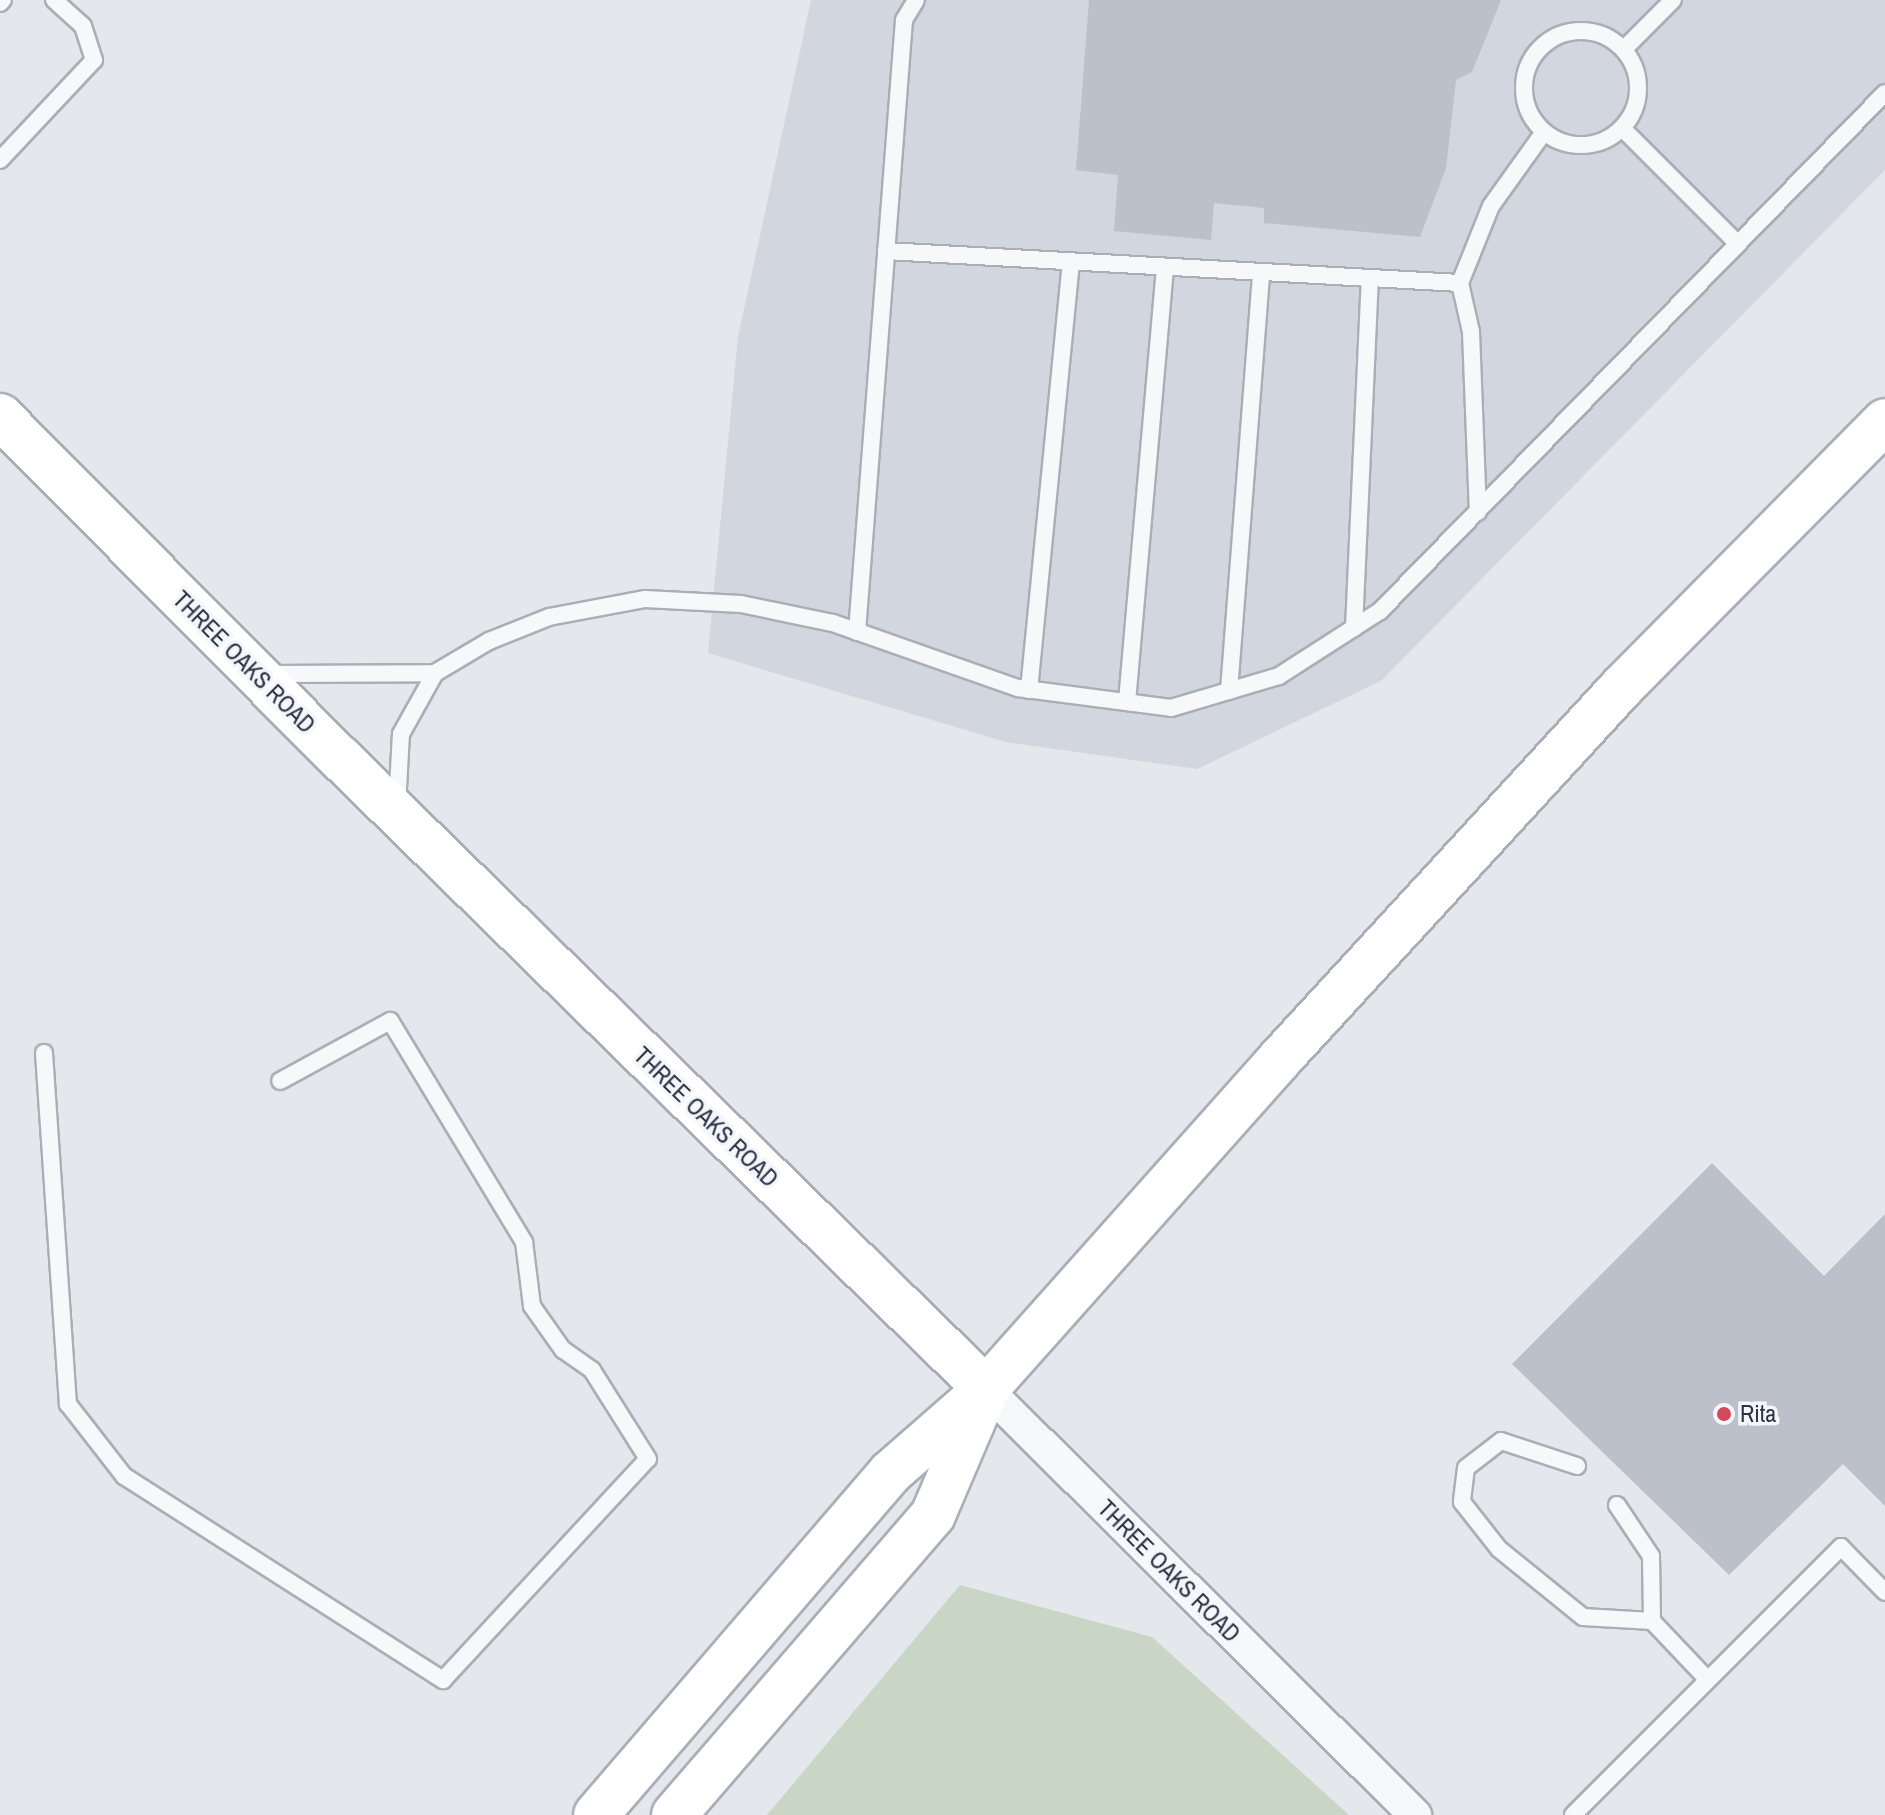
<!DOCTYPE html>
<html>
<head>
<meta charset="utf-8">
<style>
  body { margin:0 }
  #map { position:relative; width:1885px; height:1815px; overflow:hidden; background:#e4e7ec; font-family:"Archivo Narrow",sans-serif }
  div>[style] { position:absolute }
  .built>* { inset:0; background:#d2d6de }
  .green>* { inset:0; background:#c9d6c5 }
  .building>* { inset:0; background:#bbc0ca }
  .roads { filter:drop-shadow(2px 0 #a9aeb7) drop-shadow(-2px 0 #a9aeb7) drop-shadow(0 2px #a9aeb7) drop-shadow(0 -2px #a9aeb7) }
  .lane>* { height:16px; margin:-8px; padding:0 8px; transform-origin:8px; border-radius:8px; background:#f7f8fa }
  .lane>.ring { margin:-8px; padding:0; box-sizing:content-box; background:none; border:16px solid #f7f8fa; border-radius:50% }
  .street>* { height:32px; margin:-16px; padding:0 16px; transform-origin:16px; border-radius:16px; background:#f7f8fa }
  .secondary>* { height:44px; margin:-22px; padding:0 22px; transform-origin:22px; border-radius:22px; background:#fff }
  .primary>* { height:44px; margin:-22px; padding:0 22px; transform-origin:22px; border-radius:22px; background:#fff }
  .dots>* { width:22px; height:22px; translate:-50% -50%; box-sizing:border-box; border:4px solid #f4f6f9; border-radius:50% }
  span { translate:-50% -50%; white-space:nowrap; text-align:center; line-height:1.15; -webkit-text-stroke:7px #f4f6f9; paint-order:stroke }
  .street-label { font-size:24px; color:#2b3445 }
  .poi-label { font-size:24px; color:#2b3445 }
  .left { translate:0 -50%; text-align:left }
</style>
</head>
<body>
<div id="map">
  <div class="built">
    <div style="clip-path:polygon(811px 0,1885px 0,1885px 170px,1381px 681px,1197px 769px,1006px 742px,708px 653px,738px 337px)"></div>
  </div>
  <div class="green">
    <div style="clip-path:polygon(960px 1585px,1152px 1637px,1349px 1815px,767px 1815px)"></div>
  </div>
  <div class="building">
    <div style="clip-path:polygon(1089px 0,1501px 0,1472px 72px,1456px 80px,1446px 168px,1420px 237px,1264px 223px,1264px 208px,1214px 203px,1211px 240px,1114px 231px,1118px 175px,1076px 170px)"></div>
    <div style="clip-path:polygon(1712px 1163px,1824px 1276px,1885px 1214px,1885px 1506px,1843px 1464px,1729px 1575px,1512px 1364px)"></div>
  </div>
  <div class="roads">
    <div class="lane">
      <div style="left:0;top:3px;width:4px;rotate:-45deg"></div>
      <div class="ring" style="left:1524px;top:31px;width:98px;height:98px"></div>
      <div style="left:1624px;top:49px;width:69px;rotate:-45deg"></div>
      <div style="left:1622px;top:128px;width:164px;rotate:45deg"></div>
      <div style="left:0;top:160px;width:137px;rotate:-46.8deg"></div>
      <div style="left:94px;top:60px;width:36px;rotate:-108deg"></div>
      <div style="left:83px;top:26px;width:39px;rotate:-138deg"></div>
      <div style="left:886px;top:251px;width:575px;rotate:3.19deg"></div>
      <div style="left:1460px;top:283px;width:83px;rotate:-68.1deg"></div>
      <div style="left:1491px;top:206px;width:91px;rotate:-54.4deg"></div>
      <div style="left:1460px;top:283px;width:50px;rotate:77.3deg"></div>
      <div style="left:1471px;top:332px;width:180px;rotate:87.8deg"></div>
      <div style="left:1354px;top:628px;width:350px;rotate:-87.4deg"></div>
      <div style="left:857px;top:632px;width:614px;rotate:-85.61deg"></div>
      <div style="left:904px;top:20px;width:23px;rotate:-59deg"></div>
      <div style="left:270px;top:674px;width:165px;rotate:-0.3deg"></div>
      <div style="left:435px;top:673px;width:63px;rotate:-30.7deg"></div>
      <div style="left:489px;top:641px;width:65px;rotate:-21.8deg"></div>
      <div style="left:549px;top:617px;width:98px;rotate:-10.6deg"></div>
      <div style="left:645px;top:599px;width:96px;rotate:3deg"></div>
      <div style="left:741px;top:604px;width:94px;rotate:11.7deg"></div>
      <div style="left:833px;top:623px;width:196px;rotate:19.4deg"></div>
      <div style="left:1018px;top:688px;width:154px;rotate:7.4deg"></div>
      <div style="left:1171px;top:708px;width:113px;rotate:-16.5deg"></div>
      <div style="left:1279px;top:676px;width:120px;rotate:-32.8deg"></div>
      <div style="left:1380px;top:611px;width:723px;rotate:-45.73deg"></div>
      <div style="left:1029px;top:690px;width:431px;rotate:-84.4deg"></div>
      <div style="left:1229px;top:691px;width:420px;rotate:-85.6deg"></div>
      <div style="left:1127px;top:702px;width:437px;rotate:-85deg"></div>
      <div style="left:397px;top:807px;width:73px;rotate:-86.9deg"></div>
      <div style="left:401px;top:734px;width:70px;rotate:-60.9deg"></div>
      <div style="left:44px;top:1053px;width:352px;rotate:86.1deg"></div>
      <div style="left:68px;top:1404px;width:91px;rotate:52.1deg"></div>
      <div style="left:124px;top:1476px;width:379px;rotate:32.6deg"></div>
      <div style="left:443px;top:1680px;width:301px;rotate:-47.2deg"></div>
      <div style="left:648px;top:1459px;width:105px;rotate:-122.2deg"></div>
      <div style="left:592px;top:1370px;width:35px;rotate:-145deg"></div>
      <div style="left:563px;top:1350px;width:54px;rotate:-125.2deg"></div>
      <div style="left:532px;top:1306px;width:64px;rotate:-97.1deg"></div>
      <div style="left:524px;top:1242px;width:258px;rotate:-121.2deg"></div>
      <div style="left:390px;top:1021px;width:125px;rotate:151.4deg"></div>
      <div style="left:1577px;top:1466px;width:80px;rotate:-161.8deg"></div>
      <div style="left:1501px;top:1441px;width:44px;rotate:142.4deg"></div>
      <div style="left:1466px;top:1468px;width:34px;rotate:97deg"></div>
      <div style="left:1462px;top:1502px;width:60px;rotate:51.8deg"></div>
      <div style="left:1499px;top:1549px;width:108px;rotate:39deg"></div>
      <div style="left:1583px;top:1617px;width:69px;rotate:3.3deg"></div>
      <div style="left:1652px;top:1621px;width:81px;rotate:46.5deg"></div>
      <div style="left:1617px;top:1505px;width:61px;rotate:56.3deg"></div>
      <div style="left:1651px;top:1556px;width:65px;rotate:89.1deg"></div>
      <div style="left:1573px;top:1815px;width:379px;rotate:-45deg"></div>
      <div style="left:1841px;top:1547px;width:63px;rotate:45.6deg"></div>
    </div>
    <div class="street">
      <div style="left:986px;top:1389px;width:605px;rotate:44.8deg"></div>
    </div>
    <div class="secondary">
      <div style="left:0;top:416px;width:482px;rotate:45.2deg"></div>
      <div style="left:340px;top:758px;width:903px;rotate:44.33deg"></div>
    </div>
    <div class="primary">
      <div style="left:596px;top:1815px;width:451px;rotate:-49.3deg"></div>
      <div style="left:890px;top:1473px;width:128px;rotate:-41.2deg"></div>
      <div style="left:986px;top:1389px;width:441px;rotate:-48.3deg"></div>
      <div style="left:1279px;top:1060px;width:507px;rotate:-47.4deg"></div>
      <div style="left:1622px;top:687px;width:374px;rotate:-45.3deg"></div>
      <div style="left:674px;top:1815px;width:396px;rotate:-49.2deg"></div>
      <div style="left:933px;top:1515px;width:125px;rotate:-66.9deg"></div>
    </div>
  </div>
  <div class="dots">
    <div style="left:1724px;top:1414px;background:#d1495b"></div>
  </div>
  <div class="street-label">
    <span style="left:244px;top:662px;rotate:45deg">THREE OAKS ROAD</span>
    <span style="left:706px;top:1117px;rotate:44deg">THREE OAKS ROAD</span>
    <span style="left:1169px;top:1571px;rotate:45deg">THREE OAKS ROAD</span>
  </div>
  <div class="poi-label">
    <span class="left" style="left:1740px;top:1414px">Rita</span>
  </div>
</div>
</body>
</html>
